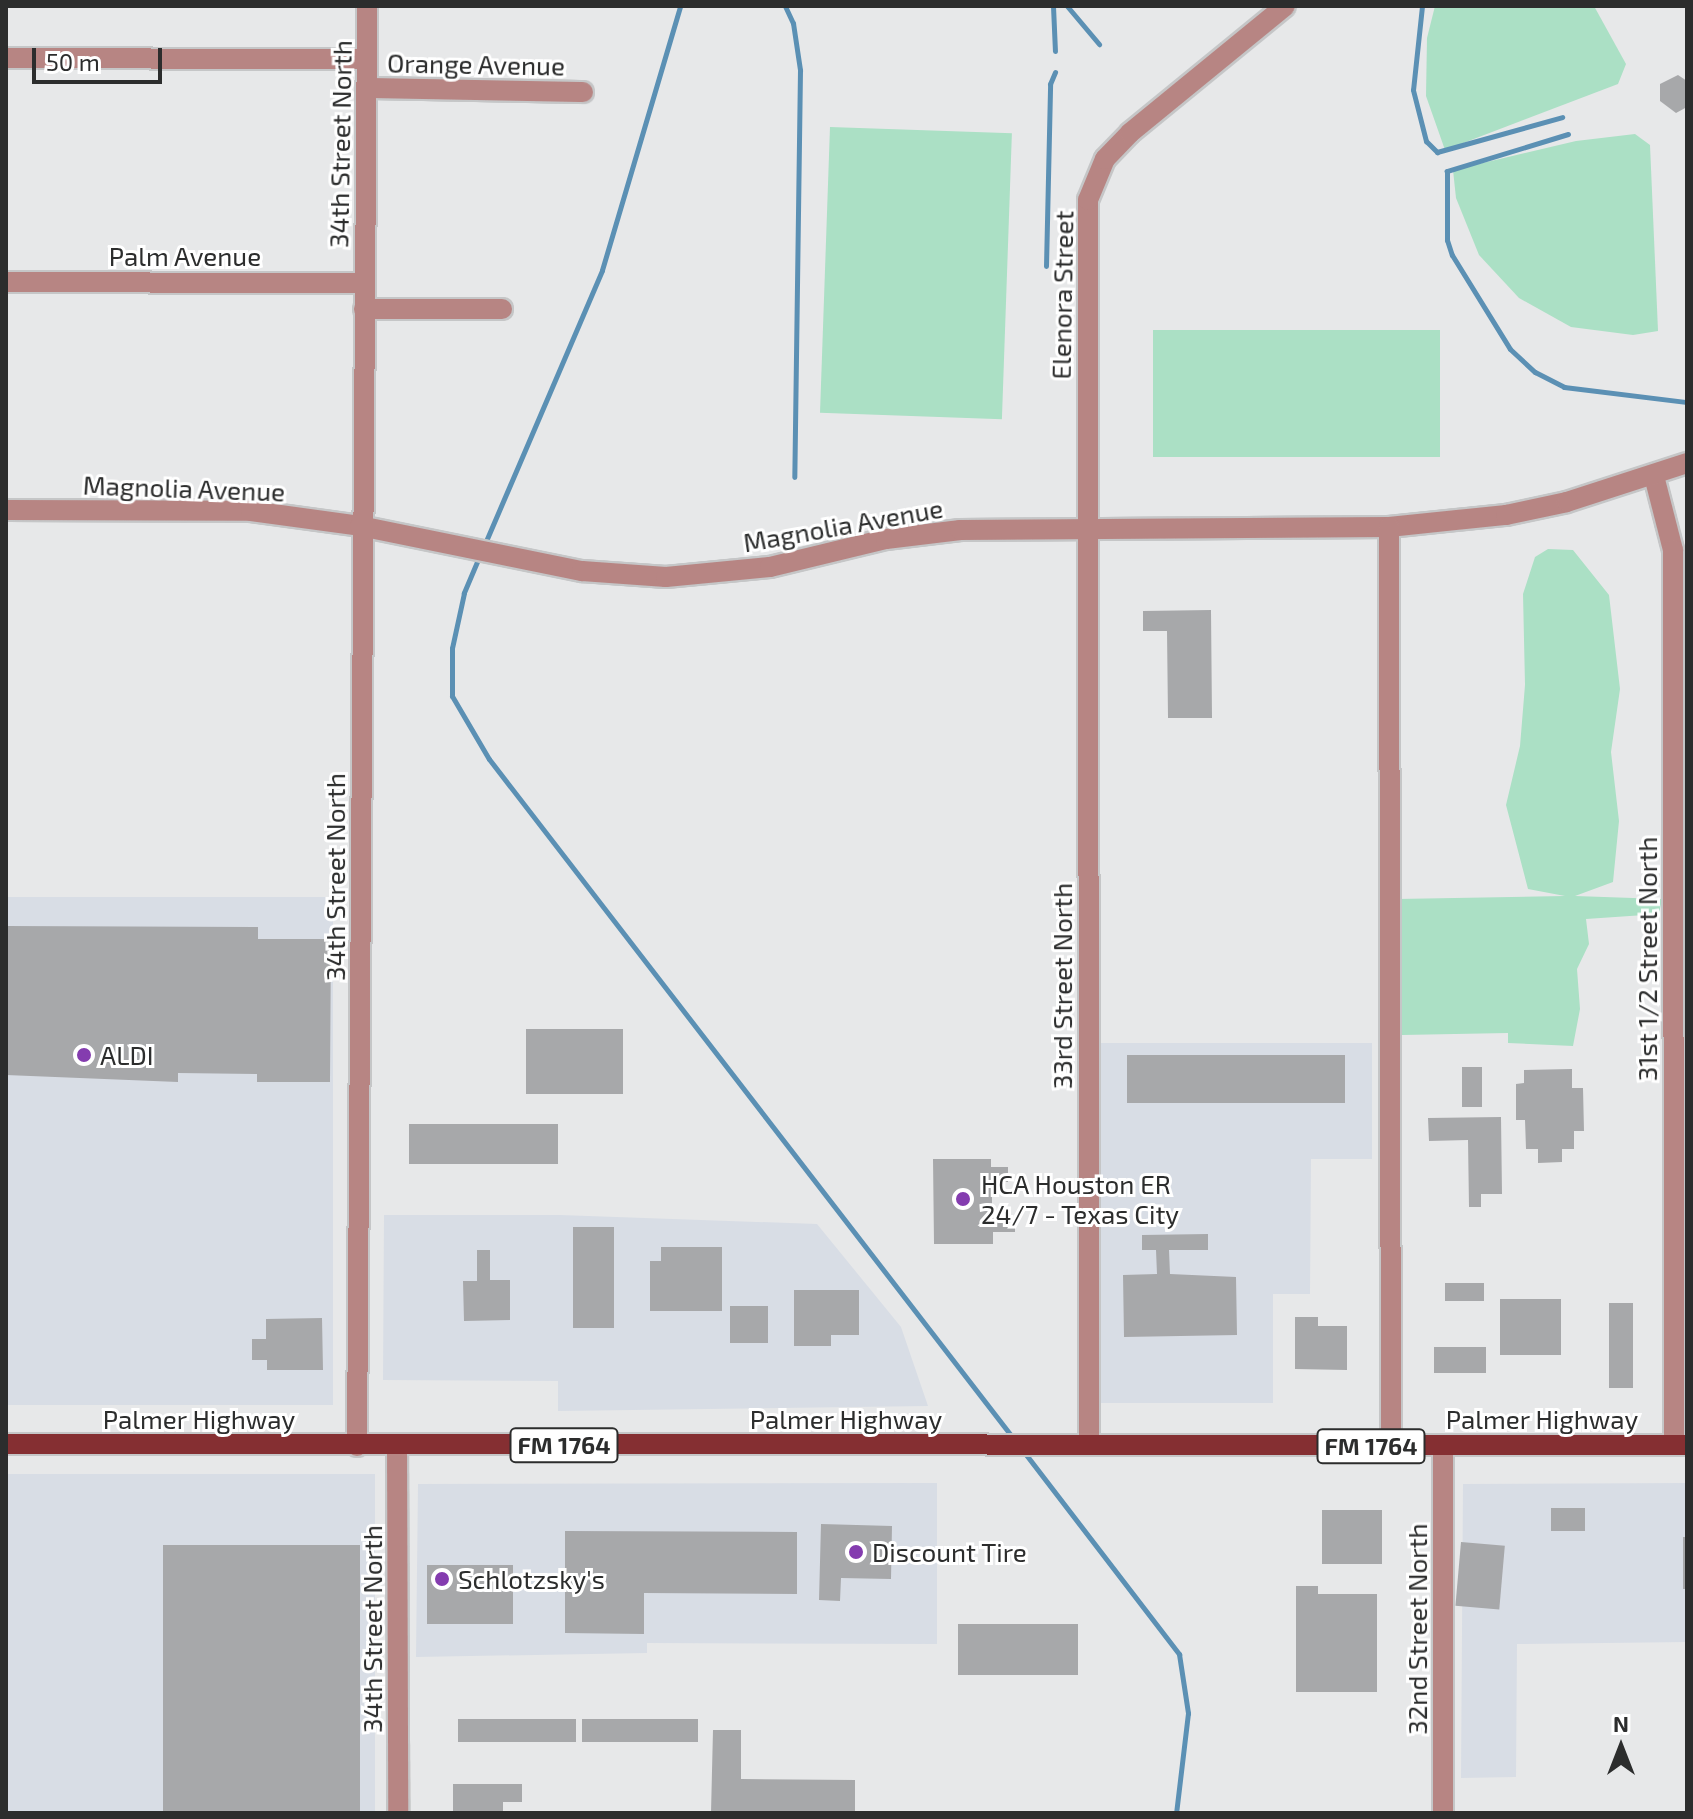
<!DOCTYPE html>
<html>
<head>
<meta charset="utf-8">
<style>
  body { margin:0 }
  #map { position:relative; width:1693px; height:1819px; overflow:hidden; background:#e7e8e9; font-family:"Exo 2",sans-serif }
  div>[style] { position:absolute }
  .built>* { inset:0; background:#d8dde5; transform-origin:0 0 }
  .green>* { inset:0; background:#abe0c5; transform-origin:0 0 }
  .stream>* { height:5px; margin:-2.5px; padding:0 2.5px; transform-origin:2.5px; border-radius:2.5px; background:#5b90b4 }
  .building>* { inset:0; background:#a7a8aa; transform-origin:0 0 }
  .roads { filter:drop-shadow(2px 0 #c5c6c7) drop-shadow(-2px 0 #c5c6c7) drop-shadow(0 2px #c5c6c7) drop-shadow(0 -2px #c5c6c7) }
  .minor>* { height:20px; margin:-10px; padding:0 10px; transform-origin:10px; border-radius:10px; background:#b78583 }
  .major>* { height:20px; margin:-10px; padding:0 10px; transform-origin:10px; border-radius:10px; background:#852f32 }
  .dots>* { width:22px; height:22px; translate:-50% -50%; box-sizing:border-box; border:4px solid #fff; border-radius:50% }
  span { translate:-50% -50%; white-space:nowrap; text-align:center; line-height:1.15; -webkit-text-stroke:6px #fff; paint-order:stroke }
  .shield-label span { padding:2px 6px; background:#fff; border:2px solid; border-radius:6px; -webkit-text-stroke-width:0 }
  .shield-label { font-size:24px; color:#2c2d2d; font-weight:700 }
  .street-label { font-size:26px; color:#2c2d2d }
  .poi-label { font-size:26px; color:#2c2d2d }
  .left { translate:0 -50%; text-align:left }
  .frame { position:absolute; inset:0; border:8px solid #2c2d2d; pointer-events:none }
  .north { position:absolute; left:1581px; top:1707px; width:80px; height:80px; -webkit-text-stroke:6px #fff; paint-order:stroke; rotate:0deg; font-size:22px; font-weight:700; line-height:32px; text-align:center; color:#2c2d2d }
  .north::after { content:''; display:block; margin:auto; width:28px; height:36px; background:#2c2d2d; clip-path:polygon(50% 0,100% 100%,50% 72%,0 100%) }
  .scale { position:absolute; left:32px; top:48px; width:130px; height:36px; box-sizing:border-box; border:4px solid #2c2d2d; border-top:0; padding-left:10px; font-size:24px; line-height:28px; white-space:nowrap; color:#2c2d2d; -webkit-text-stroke:6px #fff; paint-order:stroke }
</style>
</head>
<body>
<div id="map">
  <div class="built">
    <div style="left:6px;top:897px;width:327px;height:508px"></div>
    <div style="clip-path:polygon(1099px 1043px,1372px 1043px,1372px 1159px,1311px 1159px,1310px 1294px,1273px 1294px,1273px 1403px,1099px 1403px)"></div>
    <div style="clip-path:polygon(384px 1215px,560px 1215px,817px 1224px,901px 1327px,928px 1406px,558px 1411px,558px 1381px,383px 1380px)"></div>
    <div style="left:375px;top:1474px;width:339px;height:369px;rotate:90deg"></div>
    <div style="clip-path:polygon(937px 1483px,937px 1644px,647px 1643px,647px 1653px,416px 1657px,418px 1484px)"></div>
    <div style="clip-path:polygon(1687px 1483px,1687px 1642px,1517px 1644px,1516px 1777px,1461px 1778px,1463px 1484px)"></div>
  </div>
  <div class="green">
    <div style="clip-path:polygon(1435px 6px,1594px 6px,1626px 64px,1618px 84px,1445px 150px,1426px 96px,1427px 38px)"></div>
    <div style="left:830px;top:127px;width:182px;height:286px;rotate:2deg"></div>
    <div style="clip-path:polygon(1635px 134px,1650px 145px,1658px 331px,1633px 335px,1571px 327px,1519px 298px,1479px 255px,1456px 198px,1453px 170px,1576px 141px)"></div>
    <div style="left:1440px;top:330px;width:127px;height:287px;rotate:90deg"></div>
    <div style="clip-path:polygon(1548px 549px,1573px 550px,1609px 595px,1620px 689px,1611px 752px,1619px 821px,1613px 882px,1575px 896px,1662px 899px,1659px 914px,1586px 919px,1589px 944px,1577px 969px,1580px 1009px,1573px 1046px,1508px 1043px,1508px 1033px,1402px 1035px,1397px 899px,1565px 896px,1528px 889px,1506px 805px,1520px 746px,1525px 685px,1523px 594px,1535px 557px)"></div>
  </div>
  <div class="stream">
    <div style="left:785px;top:6px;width:19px;rotate:65deg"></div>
    <div style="left:793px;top:23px;width:48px;rotate:81.5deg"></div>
    <div style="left:800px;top:70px;width:407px;rotate:90.8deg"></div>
    <div style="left:1053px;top:6px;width:45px;rotate:87.5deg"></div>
    <div style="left:1067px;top:6px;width:50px;rotate:49.9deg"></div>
    <div style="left:1422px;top:6px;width:84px;rotate:96.1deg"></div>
    <div style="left:1413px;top:90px;width:53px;rotate:75.7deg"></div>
    <div style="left:1426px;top:141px;width:16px;rotate:45deg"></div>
    <div style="left:1437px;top:152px;width:130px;rotate:-15.6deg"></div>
    <div style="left:1568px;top:134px;width:127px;rotate:163deg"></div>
    <div style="left:1447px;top:171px;width:69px;rotate:90deg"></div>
    <div style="left:1447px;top:240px;width:16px;rotate:72deg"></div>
    <div style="left:1452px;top:255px;width:110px;rotate:58.3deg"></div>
    <div style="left:1510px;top:349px;width:34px;rotate:43deg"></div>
    <div style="left:1535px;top:372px;width:33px;rotate:27deg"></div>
    <div style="left:1564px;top:387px;width:124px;rotate:7deg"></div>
    <div style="left:1046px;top:266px;width:182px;rotate:-88.7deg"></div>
    <div style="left:1050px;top:84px;width:13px;rotate:-67deg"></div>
    <div style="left:483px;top:548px;width:302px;rotate:-66.8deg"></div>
    <div style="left:602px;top:270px;width:275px;rotate:-73.5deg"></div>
    <div style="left:479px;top:557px;width:39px;rotate:113deg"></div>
    <div style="left:464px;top:593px;width:56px;rotate:102.3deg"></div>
    <div style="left:452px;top:648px;width:48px;rotate:90deg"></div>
    <div style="left:452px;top:696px;width:73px;rotate:59.6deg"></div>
    <div style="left:489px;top:759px;width:858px;rotate:52.34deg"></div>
    <div style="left:1024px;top:1452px;width:255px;rotate:52.5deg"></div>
    <div style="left:1179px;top:1654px;width:60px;rotate:81.3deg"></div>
    <div style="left:1188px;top:1713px;width:101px;rotate:96.8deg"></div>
  </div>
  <div class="building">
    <div style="clip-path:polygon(1678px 75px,1687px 81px,1687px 107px,1676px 113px,1660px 101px,1660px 84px)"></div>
    <div style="clip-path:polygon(1211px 610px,1212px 718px,1168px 718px,1167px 631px,1143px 631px,1143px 611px)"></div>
    <div style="clip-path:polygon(6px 926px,258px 927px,258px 939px,331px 939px,330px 1082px,257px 1082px,257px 1074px,178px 1073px,178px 1082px,6px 1075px)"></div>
    <div style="left:526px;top:1029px;width:97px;height:65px"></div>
    <div style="left:1127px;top:1055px;width:218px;height:48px"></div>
    <div style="left:1462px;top:1067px;width:20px;height:40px"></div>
    <div style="clip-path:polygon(1572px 1069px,1572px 1088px,1583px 1088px,1584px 1131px,1574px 1131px,1574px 1149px,1562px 1149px,1562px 1162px,1538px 1163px,1538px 1149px,1526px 1149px,1525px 1120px,1516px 1120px,1516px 1084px,1524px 1083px,1524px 1070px)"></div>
    <div style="clip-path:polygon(1501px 1117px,1502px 1194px,1481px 1194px,1481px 1207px,1469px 1207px,1468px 1140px,1429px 1141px,1428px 1118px)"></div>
    <div style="left:409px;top:1124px;width:149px;height:40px"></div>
    <div style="clip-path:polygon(933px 1159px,991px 1159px,991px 1167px,1008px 1167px,1008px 1182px,992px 1182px,992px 1218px,1015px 1217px,1015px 1232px,993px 1232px,993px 1244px,934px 1244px)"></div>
    <div style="left:573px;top:1227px;width:41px;height:101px"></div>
    <div style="clip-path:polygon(1208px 1234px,1208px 1250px,1169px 1250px,1170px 1274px,1236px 1277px,1237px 1335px,1124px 1337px,1123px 1275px,1157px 1274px,1156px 1250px,1142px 1250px,1142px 1235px)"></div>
    <div style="clip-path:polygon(661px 1247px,722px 1247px,722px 1311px,650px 1311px,650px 1261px,661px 1261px)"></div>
    <div style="clip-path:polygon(477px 1250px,490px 1250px,490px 1280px,510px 1280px,510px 1320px,464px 1321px,463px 1281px,477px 1281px)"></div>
    <div style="left:1445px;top:1283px;width:39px;height:18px"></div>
    <div style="clip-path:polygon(794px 1290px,859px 1290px,859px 1335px,831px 1335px,831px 1346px,794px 1346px)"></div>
    <div style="left:1500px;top:1299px;width:61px;height:56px"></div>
    <div style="left:1609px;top:1303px;width:24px;height:85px"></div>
    <div style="left:730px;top:1306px;width:38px;height:37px"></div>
    <div style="clip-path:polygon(1295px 1317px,1318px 1317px,1318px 1326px,1347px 1326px,1347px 1370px,1295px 1369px)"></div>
    <div style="clip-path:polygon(322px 1318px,323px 1370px,267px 1370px,267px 1360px,252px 1360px,252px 1339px,266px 1339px,266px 1319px)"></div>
    <div style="left:1434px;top:1347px;width:52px;height:26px"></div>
    <div style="left:1551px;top:1508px;width:34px;height:23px"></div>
    <div style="left:1322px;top:1510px;width:60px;height:54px"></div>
    <div style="clip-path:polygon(821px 1524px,892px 1526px,891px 1579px,841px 1578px,840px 1601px,819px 1600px)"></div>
    <div style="clip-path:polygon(565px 1531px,797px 1532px,797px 1594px,644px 1593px,644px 1634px,565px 1633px)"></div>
    <div style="left:1683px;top:1537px;width:4px;height:52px"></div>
    <div style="left:1461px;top:1542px;width:44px;height:64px;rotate:5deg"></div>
    <div style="left:163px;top:1545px;width:197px;height:268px"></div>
    <div style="left:427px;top:1565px;width:86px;height:59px"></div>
    <div style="clip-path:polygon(1296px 1586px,1318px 1586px,1318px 1594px,1377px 1594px,1377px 1692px,1296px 1692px)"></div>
    <div style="left:958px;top:1624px;width:120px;height:51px"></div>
    <div style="left:458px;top:1719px;width:118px;height:23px"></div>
    <div style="left:582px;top:1719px;width:116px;height:23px"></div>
    <div style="clip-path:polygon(713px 1730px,741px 1730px,741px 1779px,855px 1780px,855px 1813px,711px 1813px)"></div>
    <div style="clip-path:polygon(453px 1784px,522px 1784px,522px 1802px,503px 1802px,503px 1813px,453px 1813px)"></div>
  </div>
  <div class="roads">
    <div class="minor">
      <div style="left:6px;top:58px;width:361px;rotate:0.2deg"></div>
      <div style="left:368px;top:88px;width:215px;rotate:1.1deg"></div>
      <div style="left:6px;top:282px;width:358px;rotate:0.2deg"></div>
      <div style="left:364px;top:309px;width:138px"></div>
      <div style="left:1654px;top:476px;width:76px;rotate:75.6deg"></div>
      <div style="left:1673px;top:550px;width:895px;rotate:89.94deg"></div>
      <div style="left:6px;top:510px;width:245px;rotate:0.2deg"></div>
      <div style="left:251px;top:511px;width:110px;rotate:7.8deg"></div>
      <div style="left:360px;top:526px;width:227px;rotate:11.5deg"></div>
      <div style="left:582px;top:571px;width:84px;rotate:4.1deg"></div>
      <div style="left:666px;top:577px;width:104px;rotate:-5.5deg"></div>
      <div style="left:770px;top:567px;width:119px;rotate:-13.6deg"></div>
      <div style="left:886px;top:539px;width:75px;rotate:-6.9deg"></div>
      <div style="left:960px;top:530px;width:429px;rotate:-0.4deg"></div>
      <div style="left:1389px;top:527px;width:118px;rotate:-5.9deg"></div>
      <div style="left:1506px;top:515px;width:62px;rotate:-12deg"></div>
      <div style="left:1567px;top:502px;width:126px;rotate:-18deg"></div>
      <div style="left:1389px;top:527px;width:919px;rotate:89.88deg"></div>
      <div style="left:1089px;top:1445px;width:1245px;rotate:-90.05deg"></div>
      <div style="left:1088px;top:200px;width:44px;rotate:-67.5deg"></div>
      <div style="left:1105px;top:159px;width:36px;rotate:-46deg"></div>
      <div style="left:1130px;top:133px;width:200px;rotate:-39.3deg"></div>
      <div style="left:1443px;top:1445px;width:368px;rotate:90deg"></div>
      <div style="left:357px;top:1446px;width:1440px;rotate:-89.6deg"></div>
      <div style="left:397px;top:1446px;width:367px;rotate:89.8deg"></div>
    </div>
    <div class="major">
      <div style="left:6px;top:1444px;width:1681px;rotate:0.03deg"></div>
    </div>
  </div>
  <div class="dots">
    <div style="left:84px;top:1055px;background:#843caf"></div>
    <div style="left:963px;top:1199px;background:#843caf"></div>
    <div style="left:856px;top:1552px;background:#843caf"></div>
    <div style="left:442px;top:1579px;background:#843caf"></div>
  </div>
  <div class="shield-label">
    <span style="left:564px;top:1445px">FM 1764</span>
    <span style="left:1371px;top:1446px">FM 1764</span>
  </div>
  <div class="street-label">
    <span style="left:476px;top:64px;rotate:1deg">Orange Avenue</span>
    <span style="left:340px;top:144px;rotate:-89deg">34th Street North</span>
    <span style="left:185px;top:256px">Palm Avenue</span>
    <span style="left:1062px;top:295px;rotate:-89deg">Elenora Street</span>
    <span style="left:184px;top:488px;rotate:2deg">Magnolia Avenue</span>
    <span style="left:843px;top:525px;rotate:-10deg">Magnolia Avenue</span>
    <span style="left:335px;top:877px;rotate:-90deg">34th Street North</span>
    <span style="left:1647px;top:959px;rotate:-90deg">31st 1/2 Street North</span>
    <span style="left:1062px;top:986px;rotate:-90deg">33rd Street North</span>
    <span style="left:199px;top:1419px">Palmer Highway</span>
    <span style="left:846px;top:1419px">Palmer Highway</span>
    <span style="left:1542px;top:1419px">Palmer Highway</span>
    <span style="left:372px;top:1629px;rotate:-90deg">34th Street North</span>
    <span style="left:1417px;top:1629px;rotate:-90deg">32nd Street North</span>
  </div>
  <div class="poi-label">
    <span class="left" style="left:100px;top:1055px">ALDI</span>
    <span class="left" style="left:981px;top:1199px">HCA Houston ER<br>24/7 - Texas City</span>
    <span class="left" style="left:872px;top:1552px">Discount Tire</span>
    <span class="left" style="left:458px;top:1579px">Schlotzsky's</span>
  </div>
  <div class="frame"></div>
  <div class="north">N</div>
  <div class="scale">50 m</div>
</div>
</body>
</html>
